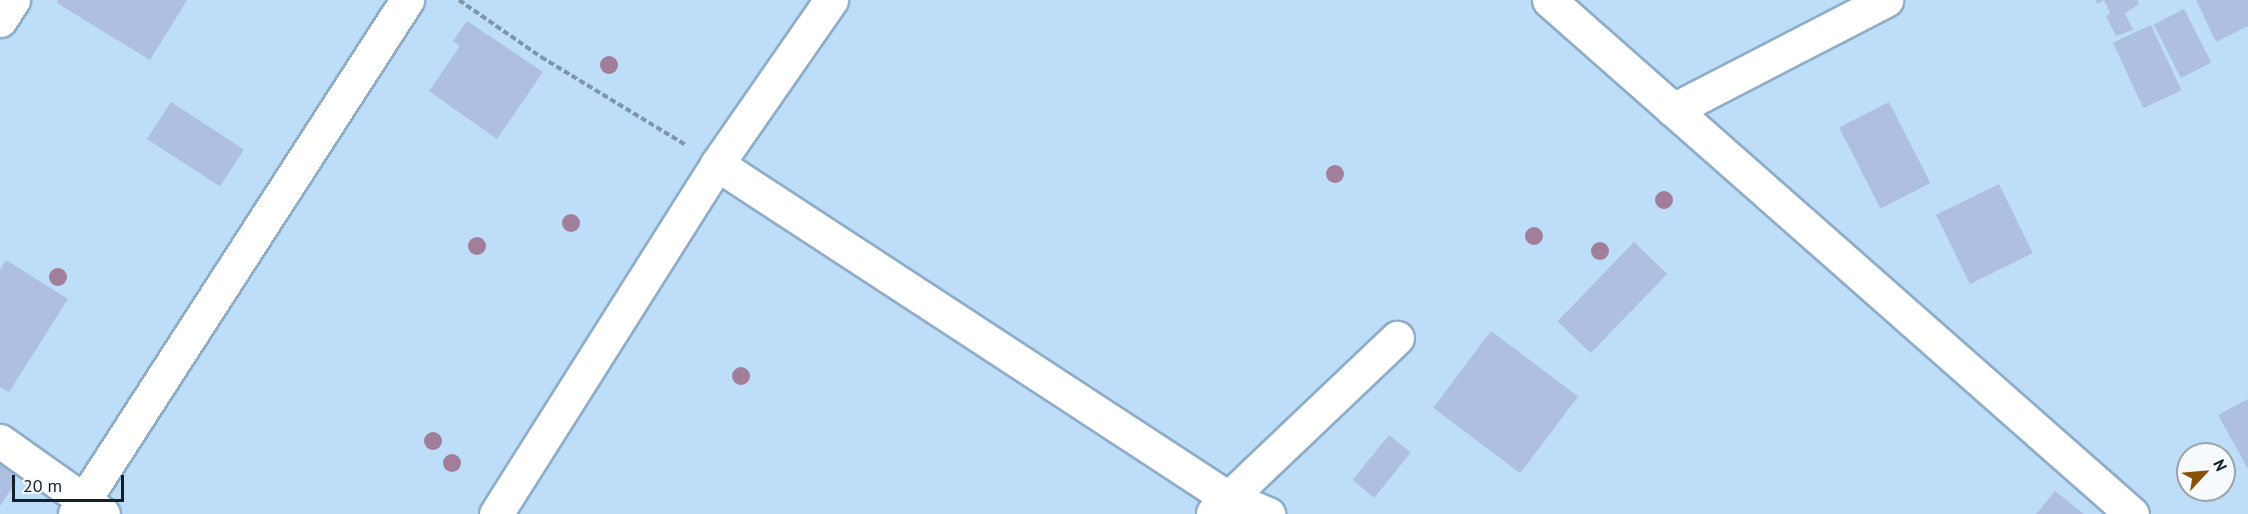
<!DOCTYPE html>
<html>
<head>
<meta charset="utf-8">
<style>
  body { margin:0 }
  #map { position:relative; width:2248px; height:514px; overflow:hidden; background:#bdddf9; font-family:"PT Sans",sans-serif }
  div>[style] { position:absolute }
  .building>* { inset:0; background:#aebfe1; transform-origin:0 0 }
  .path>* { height:4px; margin-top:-2px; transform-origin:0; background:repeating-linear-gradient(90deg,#7e96ac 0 6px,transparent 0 9px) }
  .roads { filter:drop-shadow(2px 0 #8eadc8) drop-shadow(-2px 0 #8eadc8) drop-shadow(0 2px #8eadc8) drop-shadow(0 -2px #8eadc8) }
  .minor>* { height:33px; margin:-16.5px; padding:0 16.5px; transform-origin:16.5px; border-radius:16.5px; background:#fff }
  .trees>* { width:18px; height:18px; margin:-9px; border-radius:50%; background:#a17f9a }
  span { translate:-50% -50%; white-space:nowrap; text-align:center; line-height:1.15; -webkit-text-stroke:6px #f7fafd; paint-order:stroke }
  .north { position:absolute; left:2176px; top:442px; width:60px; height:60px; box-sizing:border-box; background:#f7fafd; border:2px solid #9ca2a8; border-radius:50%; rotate:64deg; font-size:16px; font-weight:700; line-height:24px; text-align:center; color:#131f29 }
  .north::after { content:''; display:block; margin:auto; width:21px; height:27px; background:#8a5206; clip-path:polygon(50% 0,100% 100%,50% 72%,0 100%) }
  .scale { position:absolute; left:12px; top:475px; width:112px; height:27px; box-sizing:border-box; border:3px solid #131f29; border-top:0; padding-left:8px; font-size:18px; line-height:21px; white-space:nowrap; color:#131f29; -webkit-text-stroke:4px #f7fafd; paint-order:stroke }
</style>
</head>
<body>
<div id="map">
  <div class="building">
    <div style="clip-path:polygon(58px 0,187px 0,150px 60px,57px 3px)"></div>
    <div style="clip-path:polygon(2096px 0,2137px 0,2139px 4px,2125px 13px,2133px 30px,2116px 36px,2106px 16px,2110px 13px,2104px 0,2097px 4px)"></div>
    <div style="clip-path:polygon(2196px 0,2248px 0,2248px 26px,2216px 42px)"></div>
    <div style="left:2184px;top:9px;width:60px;height:34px;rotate:63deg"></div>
    <div style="clip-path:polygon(467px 21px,543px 72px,497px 139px,429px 91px,460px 46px,453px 41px)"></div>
    <div style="left:2151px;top:25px;width:72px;height:42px;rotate:65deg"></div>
    <div style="left:171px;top:102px;width:87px;height:44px;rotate:33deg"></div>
    <div style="left:1889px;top:102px;width:91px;height:56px;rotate:63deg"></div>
    <div style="left:1999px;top:184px;width:77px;height:70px;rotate:64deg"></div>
    <div style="left:1634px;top:242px;width:46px;height:110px;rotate:44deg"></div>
    <div style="clip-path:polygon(6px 260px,68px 299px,9px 392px,0 387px,0 270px)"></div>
    <div style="left:1491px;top:331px;width:109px;height:96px;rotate:37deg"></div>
    <div style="clip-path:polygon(2248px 399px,2248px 469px,2218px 415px)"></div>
    <div style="left:1389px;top:435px;width:28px;height:58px;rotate:39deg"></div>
    <div style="clip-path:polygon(0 454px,9px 460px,16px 482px,0 506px)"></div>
    <div style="clip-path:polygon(2055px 491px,2084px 514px,2036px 514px)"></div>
  </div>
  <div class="path">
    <div style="left:459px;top:0;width:100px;rotate:34.8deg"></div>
    <div style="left:541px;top:57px;width:170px;rotate:31.3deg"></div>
  </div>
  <div class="roads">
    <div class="minor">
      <div style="left:1549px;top:0;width:777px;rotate:41.4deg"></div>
      <div style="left:0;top:20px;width:24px;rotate:-57deg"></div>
      <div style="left:1673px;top:110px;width:240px;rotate:-27.3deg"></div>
      <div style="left:717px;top:164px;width:607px;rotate:33.17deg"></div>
      <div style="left:1225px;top:496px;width:47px;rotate:22.7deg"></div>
      <div style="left:0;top:441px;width:126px;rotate:35.3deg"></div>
      <div style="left:1213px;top:513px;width:254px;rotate:-43.6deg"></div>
      <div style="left:75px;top:514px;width:612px;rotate:-57.14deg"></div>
      <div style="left:496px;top:514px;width:414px;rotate:-57.7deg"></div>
      <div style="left:717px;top:164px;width:200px;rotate:-55.2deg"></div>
    </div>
  </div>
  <div class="trees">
    <div style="left:609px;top:65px"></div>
    <div style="left:1335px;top:174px"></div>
    <div style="left:1664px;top:200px"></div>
    <div style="left:571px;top:223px"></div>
    <div style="left:1534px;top:236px"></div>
    <div style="left:477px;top:246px"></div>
    <div style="left:1600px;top:251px"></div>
    <div style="left:58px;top:277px"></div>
    <div style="left:741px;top:376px"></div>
    <div style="left:433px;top:441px"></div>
    <div style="left:452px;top:463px"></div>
  </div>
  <div class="north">N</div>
  <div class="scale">20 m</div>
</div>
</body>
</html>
